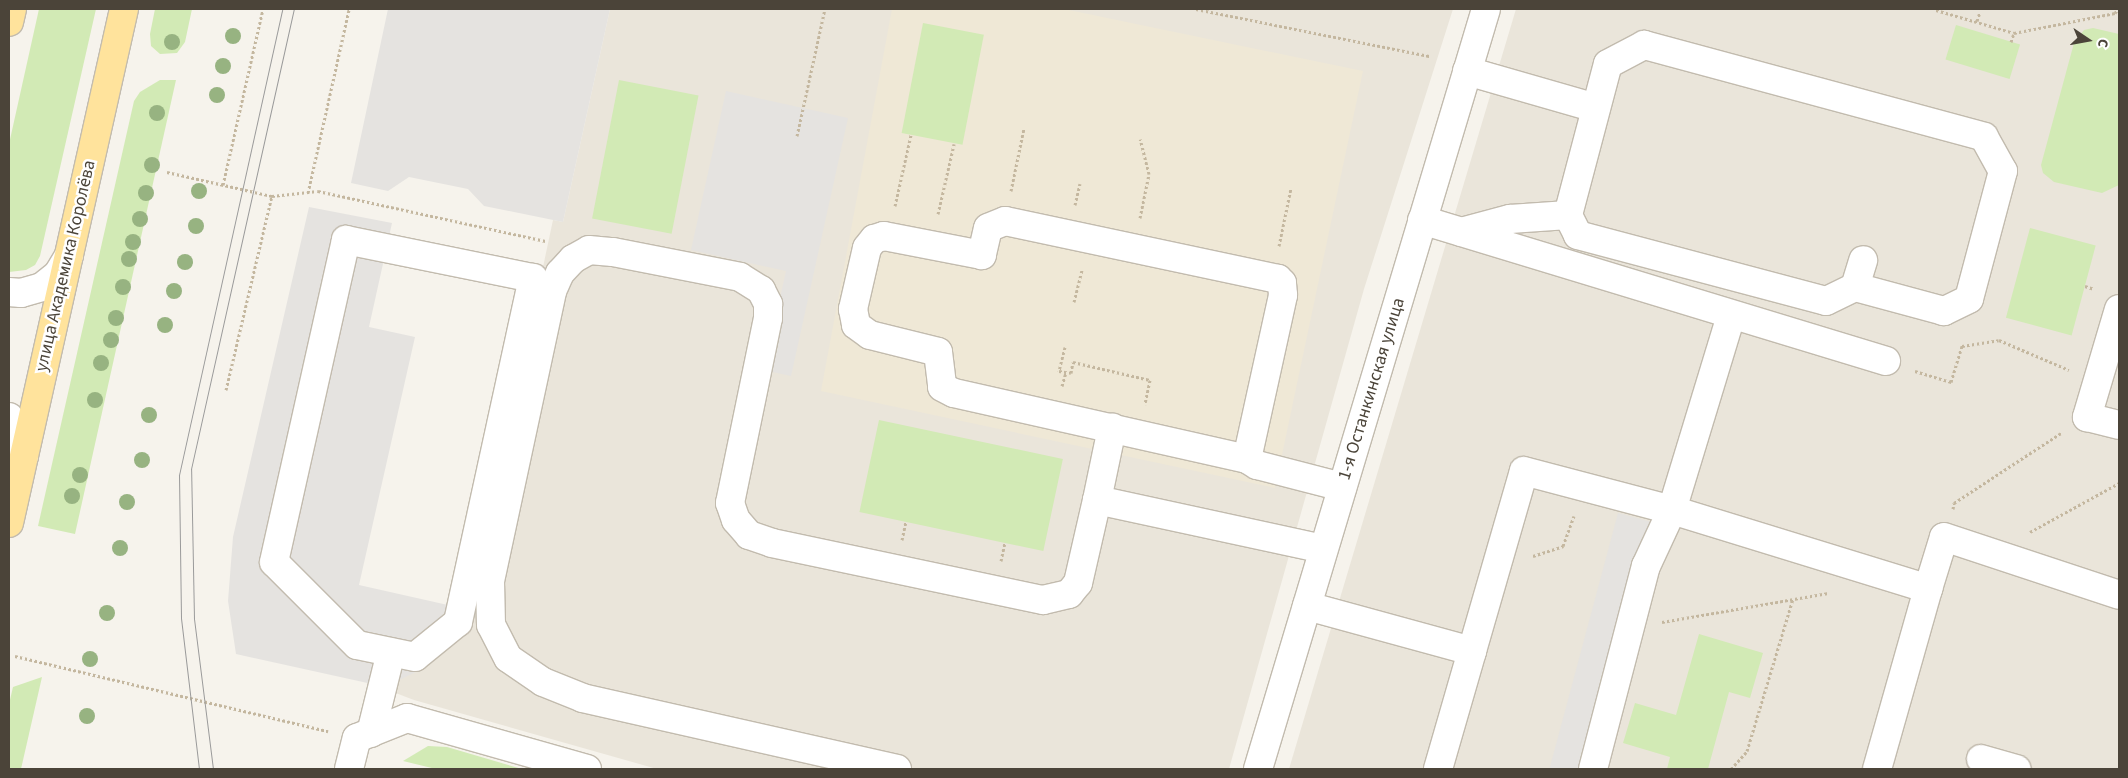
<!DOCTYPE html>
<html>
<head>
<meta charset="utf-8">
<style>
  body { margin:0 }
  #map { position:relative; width:2128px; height:778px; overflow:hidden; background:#f6f3ec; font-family:"Source Sans 3",sans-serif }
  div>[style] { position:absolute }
  .residential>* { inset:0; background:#eae5da }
  .education>* { inset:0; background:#efe8d6 }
  .green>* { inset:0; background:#d2eab5; transform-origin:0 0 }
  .parking>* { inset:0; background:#e5e3e0; transform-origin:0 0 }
  .path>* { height:3px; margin-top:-1.5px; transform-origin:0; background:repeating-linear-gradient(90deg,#c4b79f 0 2.5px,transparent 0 5px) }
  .roads { filter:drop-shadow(1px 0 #c2bbae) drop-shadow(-1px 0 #c2bbae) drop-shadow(0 1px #c2bbae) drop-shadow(0 -1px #c2bbae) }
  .minor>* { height:28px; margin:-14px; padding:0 14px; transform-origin:14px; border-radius:14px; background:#fff }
  .major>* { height:28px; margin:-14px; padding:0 14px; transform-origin:14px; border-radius:14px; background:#ffe39c }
  .tram>* { height:1px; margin:-0.5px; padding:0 0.5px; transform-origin:0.5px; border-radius:0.5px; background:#9a9a9a }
  .trees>* { width:16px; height:16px; margin:-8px; border-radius:50%; background:#97b381 }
  span { translate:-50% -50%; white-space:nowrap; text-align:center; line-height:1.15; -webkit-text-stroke:5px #fff; paint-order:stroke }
  .street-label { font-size:18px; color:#4b4439 }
  .frame { position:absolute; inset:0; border:10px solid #4b4439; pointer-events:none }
  .north { position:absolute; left:2063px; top:15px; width:50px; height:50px; -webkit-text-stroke:4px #fff; paint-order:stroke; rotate:102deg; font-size:14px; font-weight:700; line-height:20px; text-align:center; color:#4b4439 }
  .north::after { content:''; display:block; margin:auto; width:18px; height:22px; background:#4b4439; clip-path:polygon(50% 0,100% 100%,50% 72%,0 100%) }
</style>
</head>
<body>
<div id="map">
  <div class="residential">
    <div style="clip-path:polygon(610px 9px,1453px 9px,1364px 289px,1229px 769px,657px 769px,414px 700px,372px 684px,467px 624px,553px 220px,563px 222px)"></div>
    <div style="clip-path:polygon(1516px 9px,2119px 9px,2119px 769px,1289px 769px)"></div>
  </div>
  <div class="education">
    <div style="clip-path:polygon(892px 9px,1064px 9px,1363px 71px,1275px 488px,821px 391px)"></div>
  </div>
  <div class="green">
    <div style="clip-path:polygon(39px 9px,96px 9px,40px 256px,35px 265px,26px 270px,9px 272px,9px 144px)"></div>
    <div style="clip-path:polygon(155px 9px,192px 9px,185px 42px,177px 53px,160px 54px,151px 46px,150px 34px)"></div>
    <div style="left:923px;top:23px;width:62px;height:112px;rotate:11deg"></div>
    <div style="left:1956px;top:25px;width:67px;height:36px;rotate:17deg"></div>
    <div style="clip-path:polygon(2093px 28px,2119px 34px,2119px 185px,2102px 193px,2054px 182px,2043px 173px,2041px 165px,2074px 43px,2084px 30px)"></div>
    <div style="clip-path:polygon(160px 80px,176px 80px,75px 534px,38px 526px,134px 101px,140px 92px)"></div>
    <div style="left:619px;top:80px;width:81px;height:141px;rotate:11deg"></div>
    <div style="left:2030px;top:228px;width:68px;height:93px;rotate:15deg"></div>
    <div style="left:879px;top:420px;width:188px;height:94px;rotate:12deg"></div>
    <div style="clip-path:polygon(1699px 634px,1763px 653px,1750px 698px,1729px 692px,1708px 769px,1667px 769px,1670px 757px,1623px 743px,1635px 703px,1676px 715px)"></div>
    <div style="clip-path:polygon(42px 677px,21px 769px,9px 769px,9px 704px,13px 687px)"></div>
    <div style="clip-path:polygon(428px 746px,447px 747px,522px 769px,436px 769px,403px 761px)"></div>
  </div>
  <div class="parking">
    <div style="clip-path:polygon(388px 9px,610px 9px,563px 222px,484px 206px,468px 189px,409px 177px,388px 191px,351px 183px)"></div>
    <div style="clip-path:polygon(726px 91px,848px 118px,791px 376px,764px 370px,786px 271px,691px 250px)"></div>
    <div style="clip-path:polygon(309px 207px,392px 223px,369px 327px,415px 337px,359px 585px,470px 610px,467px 624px,414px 673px,395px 682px,372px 684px,236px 654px,228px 601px,233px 537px)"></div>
    <div style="left:1618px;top:513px;width:53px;height:266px;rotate:15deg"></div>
  </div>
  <div class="path">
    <div style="left:1196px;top:9px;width:239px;rotate:11.4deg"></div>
    <div style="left:1936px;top:10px;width:81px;rotate:16.4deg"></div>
    <div style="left:1977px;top:21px;width:9px;rotate:-72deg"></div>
    <div style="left:2011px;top:42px;width:9px;rotate:-72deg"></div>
    <div style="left:2014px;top:33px;width:103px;rotate:-11.2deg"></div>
    <div style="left:2115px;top:13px;width:5px;rotate:-53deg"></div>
    <div style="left:797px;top:136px;width:130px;rotate:-77.6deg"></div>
    <div style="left:167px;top:172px;width:108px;rotate:12.9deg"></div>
    <div style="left:272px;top:196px;width:46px;rotate:-6.2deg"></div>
    <div style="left:318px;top:191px;width:233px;rotate:12.4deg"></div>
    <div style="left:223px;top:185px;width:180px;rotate:-77.2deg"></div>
    <div style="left:1011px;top:191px;width:64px;rotate:-78.3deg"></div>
    <div style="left:308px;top:193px;width:189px;rotate:-77.4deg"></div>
    <div style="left:1075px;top:205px;width:22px;rotate:-77deg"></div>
    <div style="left:895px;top:206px;width:73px;rotate:-77.3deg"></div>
    <div style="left:938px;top:214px;width:72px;rotate:-77.1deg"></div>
    <div style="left:1140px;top:218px;width:45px;rotate:-78.4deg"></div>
    <div style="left:1149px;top:174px;width:36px;rotate:-104deg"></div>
    <div style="left:1279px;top:246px;width:59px;rotate:-78.3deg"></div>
    <div style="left:2085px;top:286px;width:9px;rotate:18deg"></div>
    <div style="left:1074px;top:302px;width:34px;rotate:-76deg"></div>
    <div style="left:1065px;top:347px;width:25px;rotate:104deg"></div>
    <div style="left:1059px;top:371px;width:12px;rotate:9deg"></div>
    <div style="left:1071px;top:373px;width:11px;rotate:-80deg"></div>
    <div style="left:1073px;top:362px;width:79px;rotate:13.2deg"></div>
    <div style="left:1150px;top:380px;width:25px;rotate:102deg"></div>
    <div style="left:1915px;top:371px;width:38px;rotate:17deg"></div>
    <div style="left:1951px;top:382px;width:38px;rotate:-73deg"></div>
    <div style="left:1962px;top:346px;width:37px;rotate:-9deg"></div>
    <div style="left:1999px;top:340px;width:76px;rotate:23.2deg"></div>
    <div style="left:1062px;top:386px;width:15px;rotate:-74deg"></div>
    <div style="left:226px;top:390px;width:199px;rotate:-76.7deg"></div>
    <div style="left:1953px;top:509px;width:6px;rotate:-81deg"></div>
    <div style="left:1954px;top:503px;width:128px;rotate:-33.2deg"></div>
    <div style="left:2030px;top:532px;width:102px;rotate:-28.8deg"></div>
    <div style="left:902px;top:540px;width:19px;rotate:-78deg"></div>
    <div style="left:1533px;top:556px;width:32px;rotate:-18deg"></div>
    <div style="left:1563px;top:546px;width:32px;rotate:-70deg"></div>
    <div style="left:1001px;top:561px;width:19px;rotate:-78deg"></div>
    <div style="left:1662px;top:622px;width:169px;rotate:-9.9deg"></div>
    <div style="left:15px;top:656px;width:322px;rotate:13.5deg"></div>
    <div style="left:1731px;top:769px;width:24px;rotate:-48deg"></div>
    <div style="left:1747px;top:751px;width:159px;rotate:-73.2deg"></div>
  </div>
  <div class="roads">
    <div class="minor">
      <div style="left:1644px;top:45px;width:352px;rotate:15.1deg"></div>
      <div style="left:1984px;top:137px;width:39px;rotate:61deg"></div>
      <div style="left:2003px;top:171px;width:132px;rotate:104.9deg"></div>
      <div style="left:1969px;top:299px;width:28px;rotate:154deg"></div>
      <div style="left:1944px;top:311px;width:92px;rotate:-164.9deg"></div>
      <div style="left:1855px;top:287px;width:32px;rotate:154deg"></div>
      <div style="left:1826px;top:301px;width:257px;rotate:-165.1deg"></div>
      <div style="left:1578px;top:235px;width:22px;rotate:-117deg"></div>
      <div style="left:1568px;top:215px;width:156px;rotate:-75.2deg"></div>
      <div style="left:1608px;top:64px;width:41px;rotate:-27.8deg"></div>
      <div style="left:1467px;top:71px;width:134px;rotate:16deg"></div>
      <div style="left:1422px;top:220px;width:485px;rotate:16.9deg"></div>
      <div style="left:1461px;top:232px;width:51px;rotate:-14.9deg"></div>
      <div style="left:1510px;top:219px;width:58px;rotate:-3.9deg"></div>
      <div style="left:346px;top:240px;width:191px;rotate:11.5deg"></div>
      <div style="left:533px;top:278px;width:352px;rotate:102.3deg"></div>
      <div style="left:458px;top:622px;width:55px;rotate:140.9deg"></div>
      <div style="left:415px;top:657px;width:59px;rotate:-168.3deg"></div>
      <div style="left:357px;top:645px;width:117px;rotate:-135deg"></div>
      <div style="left:274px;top:562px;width:330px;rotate:-77.4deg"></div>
      <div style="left:1855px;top:287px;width:28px;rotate:-73deg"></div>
      <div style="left:9px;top:292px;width:12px;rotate:5deg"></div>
      <div style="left:21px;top:293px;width:22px;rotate:-16deg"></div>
      <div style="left:42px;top:287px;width:21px;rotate:-39deg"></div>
      <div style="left:58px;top:274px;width:21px;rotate:-59deg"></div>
      <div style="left:2119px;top:309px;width:113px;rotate:106.5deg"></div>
      <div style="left:2087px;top:417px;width:33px;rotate:14deg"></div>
      <div style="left:9px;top:417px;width:24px;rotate:55deg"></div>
      <div style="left:23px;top:437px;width:19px;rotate:87deg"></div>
      <div style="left:1247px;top:459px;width:168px;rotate:-77.6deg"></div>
      <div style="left:1283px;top:295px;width:12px;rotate:-95deg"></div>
      <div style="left:1282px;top:283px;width:6px;rotate:-135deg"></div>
      <div style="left:1278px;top:279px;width:279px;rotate:-168deg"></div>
      <div style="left:1005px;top:221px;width:18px;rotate:158deg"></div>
      <div style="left:988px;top:228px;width:28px;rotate:103deg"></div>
      <div style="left:982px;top:255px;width:100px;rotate:-169deg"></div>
      <div style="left:884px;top:236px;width:10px;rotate:163deg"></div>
      <div style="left:874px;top:239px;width:11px;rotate:128deg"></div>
      <div style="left:867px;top:248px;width:63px;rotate:102.9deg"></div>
      <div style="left:853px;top:309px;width:16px;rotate:79deg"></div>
      <div style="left:856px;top:325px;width:17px;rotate:36deg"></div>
      <div style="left:870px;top:335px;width:70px;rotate:14deg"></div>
      <div style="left:938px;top:352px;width:35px;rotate:83deg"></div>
      <div style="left:942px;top:387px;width:13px;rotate:27deg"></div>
      <div style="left:954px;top:393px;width:300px;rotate:12.7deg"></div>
      <div style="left:1247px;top:459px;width:12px;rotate:31deg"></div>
      <div style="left:1257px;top:465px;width:88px;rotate:14.5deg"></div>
      <div style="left:1097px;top:500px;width:74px;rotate:-78.2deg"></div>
      <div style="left:1928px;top:589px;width:54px;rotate:-72.9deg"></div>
      <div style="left:1944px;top:537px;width:184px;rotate:18.3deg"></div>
      <div style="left:1307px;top:606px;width:171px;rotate:15.3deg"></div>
      <div style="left:1472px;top:651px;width:187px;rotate:-73.9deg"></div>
      <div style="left:1524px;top:471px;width:153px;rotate:14.8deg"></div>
      <div style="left:1672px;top:510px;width:268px;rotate:17.1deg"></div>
      <div style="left:1928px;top:589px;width:187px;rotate:105.8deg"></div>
      <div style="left:371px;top:733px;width:83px;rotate:-76.1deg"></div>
      <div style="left:1981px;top:759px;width:37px;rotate:16deg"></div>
      <div style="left:349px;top:769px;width:32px;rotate:-76deg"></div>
      <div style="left:357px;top:738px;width:54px;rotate:-21.8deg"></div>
      <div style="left:407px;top:718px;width:187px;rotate:15.8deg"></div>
      <div style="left:897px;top:769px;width:322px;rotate:-167.3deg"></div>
      <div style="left:583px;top:698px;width:43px;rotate:-158.2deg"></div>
      <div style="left:543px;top:682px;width:42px;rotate:-145.6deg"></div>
      <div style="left:508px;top:658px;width:37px;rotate:-117deg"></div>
      <div style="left:491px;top:625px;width:44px;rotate:-91.3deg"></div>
      <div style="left:490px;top:581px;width:297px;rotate:-77.9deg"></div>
      <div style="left:552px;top:291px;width:20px;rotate:-66deg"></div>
      <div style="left:560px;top:273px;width:19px;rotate:-47deg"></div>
      <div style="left:573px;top:259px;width:18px;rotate:-29deg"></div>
      <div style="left:589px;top:250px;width:24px;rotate:5deg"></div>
      <div style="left:613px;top:252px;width:129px;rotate:11.1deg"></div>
      <div style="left:740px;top:277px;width:25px;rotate:32deg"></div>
      <div style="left:761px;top:290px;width:16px;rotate:63deg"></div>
      <div style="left:768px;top:304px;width:14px;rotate:90deg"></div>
      <div style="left:768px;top:318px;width:189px;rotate:101.6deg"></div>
      <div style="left:730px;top:503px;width:18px;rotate:71deg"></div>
      <div style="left:736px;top:520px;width:20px;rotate:49deg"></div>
      <div style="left:749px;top:535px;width:24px;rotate:19deg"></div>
      <div style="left:772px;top:543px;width:277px;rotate:11.9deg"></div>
      <div style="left:1043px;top:600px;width:27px;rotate:-13deg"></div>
      <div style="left:1069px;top:594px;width:14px;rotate:-51deg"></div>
      <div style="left:1078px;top:583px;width:85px;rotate:-77.1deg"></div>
      <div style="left:1097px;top:500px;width:231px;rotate:12.2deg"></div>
      <div style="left:1258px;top:769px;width:793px;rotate:-73.3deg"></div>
      <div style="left:1438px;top:769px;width:123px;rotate:-73.9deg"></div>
      <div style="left:1593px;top:769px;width:210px;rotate:-75.4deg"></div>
      <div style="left:1646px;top:566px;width:62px;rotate:-65.1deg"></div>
      <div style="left:1672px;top:510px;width:203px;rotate:-73.1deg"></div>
    </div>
    <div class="major">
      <div style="left:9px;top:22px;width:13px;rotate:-77deg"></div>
      <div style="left:9px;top:523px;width:527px;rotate:-77.39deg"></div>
    </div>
  </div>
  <div class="tram">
    <div style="left:199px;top:769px;width:152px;rotate:-96.8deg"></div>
    <div style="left:181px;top:618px;width:143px;rotate:-90.8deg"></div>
    <div style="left:179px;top:475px;width:477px;rotate:-77.5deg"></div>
    <div style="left:213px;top:769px;width:151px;rotate:-97.2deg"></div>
    <div style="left:194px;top:619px;width:150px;rotate:-91.1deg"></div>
    <div style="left:191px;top:469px;width:471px;rotate:-77.4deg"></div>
  </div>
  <div class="trees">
    <div style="left:233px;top:36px"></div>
    <div style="left:172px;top:42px"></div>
    <div style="left:223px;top:66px"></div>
    <div style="left:217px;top:95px"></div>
    <div style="left:157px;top:113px"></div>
    <div style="left:152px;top:165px"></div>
    <div style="left:199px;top:191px"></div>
    <div style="left:146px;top:193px"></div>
    <div style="left:140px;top:219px"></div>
    <div style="left:196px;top:226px"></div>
    <div style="left:133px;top:242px"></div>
    <div style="left:129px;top:259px"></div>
    <div style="left:185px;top:262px"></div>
    <div style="left:123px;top:287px"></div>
    <div style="left:174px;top:291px"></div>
    <div style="left:116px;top:318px"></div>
    <div style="left:165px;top:325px"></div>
    <div style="left:111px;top:340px"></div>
    <div style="left:101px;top:363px"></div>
    <div style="left:95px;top:400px"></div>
    <div style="left:149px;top:415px"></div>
    <div style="left:142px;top:460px"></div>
    <div style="left:80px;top:475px"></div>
    <div style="left:72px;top:496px"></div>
    <div style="left:127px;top:502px"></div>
    <div style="left:120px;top:548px"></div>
    <div style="left:107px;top:613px"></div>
    <div style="left:90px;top:659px"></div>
    <div style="left:87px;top:716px"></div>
  </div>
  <div class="street-label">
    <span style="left:66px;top:266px;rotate:-77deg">улица Академика Королёва</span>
    <span style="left:1372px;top:389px;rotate:-73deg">1-я Останкинская улица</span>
  </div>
  <div class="frame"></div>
  <div class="north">С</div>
</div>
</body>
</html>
